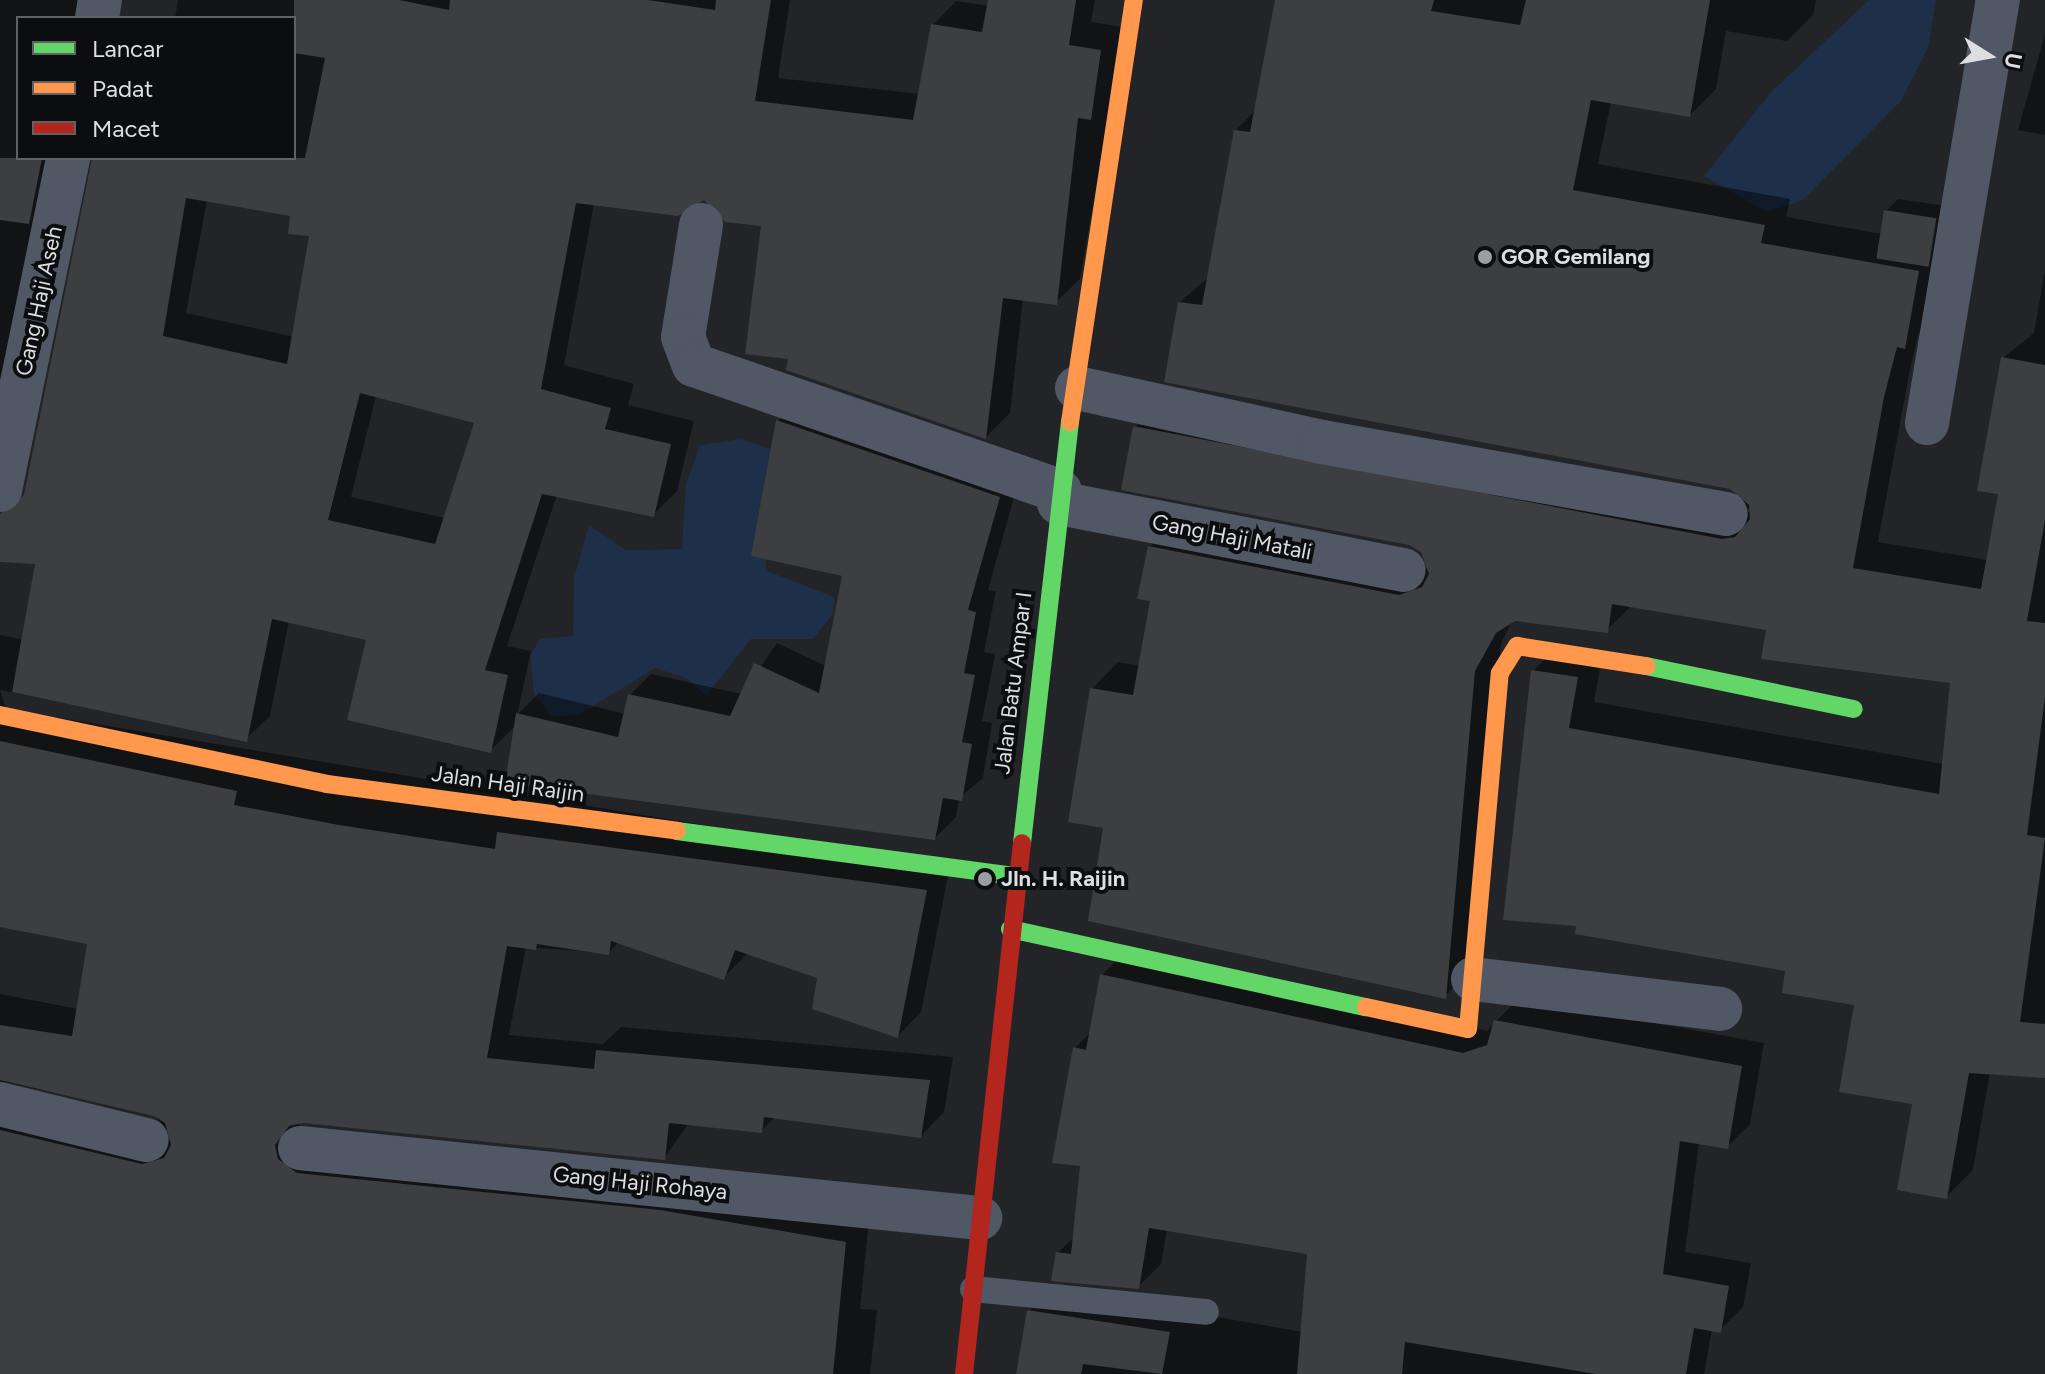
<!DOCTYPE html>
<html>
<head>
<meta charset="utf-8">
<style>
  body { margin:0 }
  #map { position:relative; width:2045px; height:1374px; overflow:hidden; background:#222427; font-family:Figtree,sans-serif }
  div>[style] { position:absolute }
  .green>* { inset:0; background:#1d2f49 }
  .shadow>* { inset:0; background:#0007 }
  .building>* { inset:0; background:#3d3e41; transform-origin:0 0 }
  .lane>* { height:26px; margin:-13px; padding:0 13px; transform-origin:13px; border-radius:13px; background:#4f5864 }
  .street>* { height:44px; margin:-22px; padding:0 22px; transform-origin:22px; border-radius:22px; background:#4f5864 }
  .fast>* { height:18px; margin:-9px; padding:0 9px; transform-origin:9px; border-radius:9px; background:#63d668 }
  .slow>* { height:18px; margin:-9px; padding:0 9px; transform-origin:9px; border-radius:9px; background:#ff974d }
  .jam>* { height:18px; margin:-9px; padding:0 9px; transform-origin:9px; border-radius:9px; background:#b3261e }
  .dots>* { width:22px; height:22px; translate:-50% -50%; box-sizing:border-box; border:4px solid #0c0d0f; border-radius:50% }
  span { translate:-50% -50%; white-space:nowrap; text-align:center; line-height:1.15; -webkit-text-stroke:8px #0c0d0f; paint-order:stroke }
  .poi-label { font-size:22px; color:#dcdee2; font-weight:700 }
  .left { translate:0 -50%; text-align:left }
  .street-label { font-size:22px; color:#dcdee2 }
  .legend { position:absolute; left:16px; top:16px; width:280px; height:144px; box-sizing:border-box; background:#0c0d0f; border:2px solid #5f6163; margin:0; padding:10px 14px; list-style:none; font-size:24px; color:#dcdee2 }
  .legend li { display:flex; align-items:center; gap:16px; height:40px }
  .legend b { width:40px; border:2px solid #5f6163 }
  .north { position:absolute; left:1949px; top:16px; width:80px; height:80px; -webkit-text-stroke:6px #0c0d0f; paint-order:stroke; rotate:101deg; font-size:22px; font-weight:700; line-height:32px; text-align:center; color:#dcdee2 }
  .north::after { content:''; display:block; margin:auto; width:28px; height:36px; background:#dcdee2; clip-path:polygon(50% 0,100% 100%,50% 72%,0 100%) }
</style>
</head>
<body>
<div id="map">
  <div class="green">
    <div style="clip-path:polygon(1869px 0,1936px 0,1928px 48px,1901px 101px,1803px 200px,1767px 212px,1704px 176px,1771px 92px)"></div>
    <div style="clip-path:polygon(741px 439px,773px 450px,762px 538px,767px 571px,834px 597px,833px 614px,813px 639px,751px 639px,706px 696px,686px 678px,655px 668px,579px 715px,552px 717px,534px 694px,530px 656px,540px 639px,573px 636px,574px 578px,589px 525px,626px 550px,682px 549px,686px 484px,700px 445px)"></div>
  </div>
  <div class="shadow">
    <div style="clip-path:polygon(0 0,95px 0,92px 18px,18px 18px,18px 158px,60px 158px,0 436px)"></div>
    <div style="clip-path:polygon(evenodd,178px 0,790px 0,778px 78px,920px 94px,933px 25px,956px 1px,989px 6px,990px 0,1095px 0,1091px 22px,1124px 27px,1080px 279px,1056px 302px,1023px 299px,1010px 413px,986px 437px,790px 358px,763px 225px,704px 198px,594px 204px,564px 365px,634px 384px,628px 405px,694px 421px,677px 491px,653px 515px,557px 495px,507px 646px,531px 651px,517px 715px,539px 693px,626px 714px,630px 695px,651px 674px,742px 694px,777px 643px,826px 666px,844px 574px,778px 421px,799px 400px,1020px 476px,988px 590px,996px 591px,984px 652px,995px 654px,982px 721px,992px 723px,983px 778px,959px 798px,956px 817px,935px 838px,516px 725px,490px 751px,368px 639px,289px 621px,270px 716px,246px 739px,0 690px,0 635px,25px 640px,93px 158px,294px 158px,294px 18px,175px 18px,178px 0,207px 200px,292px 215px,311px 235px,294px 337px,186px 313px,207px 200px,178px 0,376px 396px,476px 422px,445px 518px,351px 497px,376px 396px)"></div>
    <div style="clip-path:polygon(1277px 0,1816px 0,1813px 15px,1787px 41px,1726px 31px,1716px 89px,1690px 115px,1611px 102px,1598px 164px,1790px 199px,1786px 217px,1882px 234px,1886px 211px,1898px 199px,1947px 206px,1930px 320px,1919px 332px,1910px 369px,1878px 542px,1988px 560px,2000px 493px,2003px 358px,2034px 333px,2045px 270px,2045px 1076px,1990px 1072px,1973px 1170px,1946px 1197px,1915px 1103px,1856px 1004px,1788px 969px,1578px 924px,1533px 671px,1559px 645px,1603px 652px,1594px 702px,1944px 764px,1953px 681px,1768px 628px,1632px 605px,1607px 630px,1512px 621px,1501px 643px,1471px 970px,1445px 996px,1105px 826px,1092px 689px,1118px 662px,1141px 666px,1153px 600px,1150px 547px,1176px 520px,1429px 569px,1423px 550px,1135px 427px,1162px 401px,1752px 513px,1731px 488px,1180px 302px,1209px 277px,1236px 130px,1256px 110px)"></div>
    <div style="clip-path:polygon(2045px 34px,2045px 135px,2018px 130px)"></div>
    <div style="clip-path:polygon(0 690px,6px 709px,950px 866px,921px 1012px,898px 1036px,819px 977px,749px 952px,724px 977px,619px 942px,608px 953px,526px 947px,509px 1035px,603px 1044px,621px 1027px,953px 1057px,944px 1112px,921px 1136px,776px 1116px,761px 1131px,689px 1123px,664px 1158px,299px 1122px,301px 1135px,869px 1219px,860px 1309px,877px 1310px,870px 1374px,0 1374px,0 1087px,173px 1141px,154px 1114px,0 1081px,0 994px,78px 1009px,89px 942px,0 925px)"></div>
    <div style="clip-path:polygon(1125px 952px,1487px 1031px,1519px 998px,1764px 1043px,1750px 1124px,1727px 1147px,1699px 1142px,1685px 1252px,1751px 1263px,1743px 1307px,1720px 1330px,1712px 1329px,1704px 1374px,1022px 1374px,1029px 1311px,1052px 1288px,1303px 1332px,1309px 1252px,1167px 1229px,1161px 1264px,1138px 1287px,1058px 1253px,1075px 1236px,1082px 1164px,1075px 1048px,1091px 1032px,1102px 975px)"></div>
  </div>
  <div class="building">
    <div style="clip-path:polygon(evenodd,294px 0,399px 0,449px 10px,450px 0,648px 0,715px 10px,716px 0,771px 0,755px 101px,913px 120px,931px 24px,982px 32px,988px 0,1076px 0,1069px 45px,1101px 50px,1091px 120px,1078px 118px,1057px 305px,1003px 298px,986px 439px,786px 370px,788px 359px,745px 354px,761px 226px,725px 222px,704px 200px,678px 216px,576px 203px,541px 389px,611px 408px,605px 429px,671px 444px,654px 517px,542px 494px,485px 670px,508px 675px,491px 753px,347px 720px,366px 640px,272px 619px,247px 742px,12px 692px,35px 564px,0 562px,0 514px,24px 495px,92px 158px,305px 158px,325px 58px,294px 53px,294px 0,186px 198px,290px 216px,288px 234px,309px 236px,287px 364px,163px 336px,186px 198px,294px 0,360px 393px,474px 423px,435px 544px,328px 520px,360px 393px)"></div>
    <div style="clip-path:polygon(1275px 0,1434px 0,1431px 11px,1520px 25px,1526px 0,1710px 0,1690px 117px,1591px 100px,1573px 190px,1765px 225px,1761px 243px,1919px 271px,1905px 349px,1897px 347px,1884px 397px,1853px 568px,1981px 589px,1998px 494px,1977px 491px,2001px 357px,2045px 365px,2045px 520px,2027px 621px,2045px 623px,2045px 697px,2027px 835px,2045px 838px,2020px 1022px,2045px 1024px,2045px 1078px,1969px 1073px,1947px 1199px,1897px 1190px,1912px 1104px,1839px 1092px,1854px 1005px,1782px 993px,1785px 971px,1575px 934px,1576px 926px,1503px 920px,1531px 670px,1578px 677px,1569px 728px,1939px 794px,1950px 683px,1761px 659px,1766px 630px,1612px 604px,1608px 633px,1515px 621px,1496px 633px,1475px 671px,1446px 999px,1088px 921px,1103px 828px,1068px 822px,1090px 688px,1133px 695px,1150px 601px,1137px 599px,1148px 546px,1399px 595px,1422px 587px,1429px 574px,1421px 552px,1409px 545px,1121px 490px,1133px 426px,1722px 539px,1735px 537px,1750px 519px,1749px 505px,1730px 489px,1164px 382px,1178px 302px,1202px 305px,1234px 130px,1250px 132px)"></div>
    <div style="clip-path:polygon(0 158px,42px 158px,29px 224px,0 220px)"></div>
    <div style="left:1884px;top:210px;width:53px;height:49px;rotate:9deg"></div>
    <div style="clip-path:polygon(776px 420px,1000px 497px,968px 610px,976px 612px,964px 673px,975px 675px,962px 742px,972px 744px,962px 801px,943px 798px,935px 840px,505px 783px,516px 713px,618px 737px,628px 694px,730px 716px,754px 663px,819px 693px,842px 576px,751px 556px)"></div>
    <div style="clip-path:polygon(0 741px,237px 791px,234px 805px,339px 825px,495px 849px,497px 832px,927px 890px,898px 1038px,812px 1009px,817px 978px,735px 950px,724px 980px,611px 941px,609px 955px,537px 944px,536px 950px,507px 946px,487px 1058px,594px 1069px,596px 1050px,930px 1080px,921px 1138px,764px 1117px,762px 1133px,669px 1123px,665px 1160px,303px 1123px,289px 1126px,275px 1145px,278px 1159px,297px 1173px,660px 1210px,846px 1242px,833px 1374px,0 1374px,0 1130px,142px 1164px,164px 1158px,171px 1145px,165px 1123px,154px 1116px,0 1080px,0 1025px,72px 1036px,87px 944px,0 927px)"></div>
    <div style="clip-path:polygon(1100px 974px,1463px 1053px,1487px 1045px,1494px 1020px,1742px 1066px,1728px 1149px,1680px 1141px,1663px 1274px,1729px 1286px,1721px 1333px,1694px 1328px,1686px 1374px,1596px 1374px,1405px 1342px,1402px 1374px,1297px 1374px,1307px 1254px,1149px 1228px,1139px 1289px,1051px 1281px,1056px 1252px,1071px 1254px,1080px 1166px,1052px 1163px,1073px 1047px,1086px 1050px)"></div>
    <div style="clip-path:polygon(1027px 1310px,1170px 1332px,1162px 1374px,1083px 1364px,1081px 1374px,1016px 1374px)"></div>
  </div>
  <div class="lane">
    <div style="left:973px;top:1289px;width:234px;rotate:5.6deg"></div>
  </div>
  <div class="street">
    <div style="left:97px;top:18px;width:18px;rotate:-81deg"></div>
    <div style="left:701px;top:225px;width:113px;rotate:99.1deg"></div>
    <div style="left:683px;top:337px;width:30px;rotate:69deg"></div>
    <div style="left:694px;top:365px;width:387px;rotate:19deg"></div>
    <div style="left:1077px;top:388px;width:251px;rotate:12.4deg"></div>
    <div style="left:1322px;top:442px;width:410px;rotate:10.1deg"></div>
    <div style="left:1927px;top:423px;width:429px;rotate:-80.5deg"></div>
    <div style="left:0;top:490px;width:339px;rotate:-78.4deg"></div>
    <div style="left:1059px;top:503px;width:351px;rotate:11deg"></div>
    <div style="left:1473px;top:979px;width:249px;rotate:6.9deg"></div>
    <div style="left:0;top:1104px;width:151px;rotate:13.8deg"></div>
    <div style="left:300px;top:1148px;width:684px;rotate:5.88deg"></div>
  </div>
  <div class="fast">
    <div style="left:1646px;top:666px;width:212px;rotate:11.7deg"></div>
    <div style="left:677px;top:831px;width:340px;rotate:7.6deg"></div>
    <div style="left:1022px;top:843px;width:424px;rotate:-83.5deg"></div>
    <div style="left:1010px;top:929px;width:364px;rotate:12.4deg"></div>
  </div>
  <div class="slow">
    <div style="left:1070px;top:422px;width:427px;rotate:-81.4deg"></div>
    <div style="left:0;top:715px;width:334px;rotate:11.9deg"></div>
    <div style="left:327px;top:784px;width:353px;rotate:7.6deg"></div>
    <div style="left:1366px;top:1007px;width:104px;rotate:12.2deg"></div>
    <div style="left:1468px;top:1029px;width:357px;rotate:-84.9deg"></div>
    <div style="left:1500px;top:673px;width:32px;rotate:-58deg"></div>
    <div style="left:1517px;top:646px;width:131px;rotate:8.8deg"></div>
  </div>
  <div class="jam">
    <div style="left:964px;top:1374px;width:534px;rotate:-83.77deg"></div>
  </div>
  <div class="dots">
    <div style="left:1485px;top:257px;background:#9b9da1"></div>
    <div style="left:985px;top:879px;background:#9b9da1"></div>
  </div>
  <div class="poi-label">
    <span class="left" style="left:1501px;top:257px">GOR Gemilang</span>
    <span class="left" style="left:1001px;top:879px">Jln. H. Raijin</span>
  </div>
  <div class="street-label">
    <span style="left:39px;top:301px;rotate:-78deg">Gang Haji Aseh</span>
    <span style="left:1232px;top:537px;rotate:11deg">Gang Haji Matali</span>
    <span style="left:1013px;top:683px;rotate:-83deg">Jalan Batu Ampar I</span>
    <span style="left:508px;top:784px;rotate:8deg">Jalan Haji Raijin</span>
    <span style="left:640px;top:1183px;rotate:6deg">Gang Haji Rohaya</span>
  </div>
  <ul class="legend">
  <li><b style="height:10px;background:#63d668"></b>Lancar</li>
  <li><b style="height:10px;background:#ff974d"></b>Padat</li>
  <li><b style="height:10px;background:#b3261e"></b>Macet</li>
  </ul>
  <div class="north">U</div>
</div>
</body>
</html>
